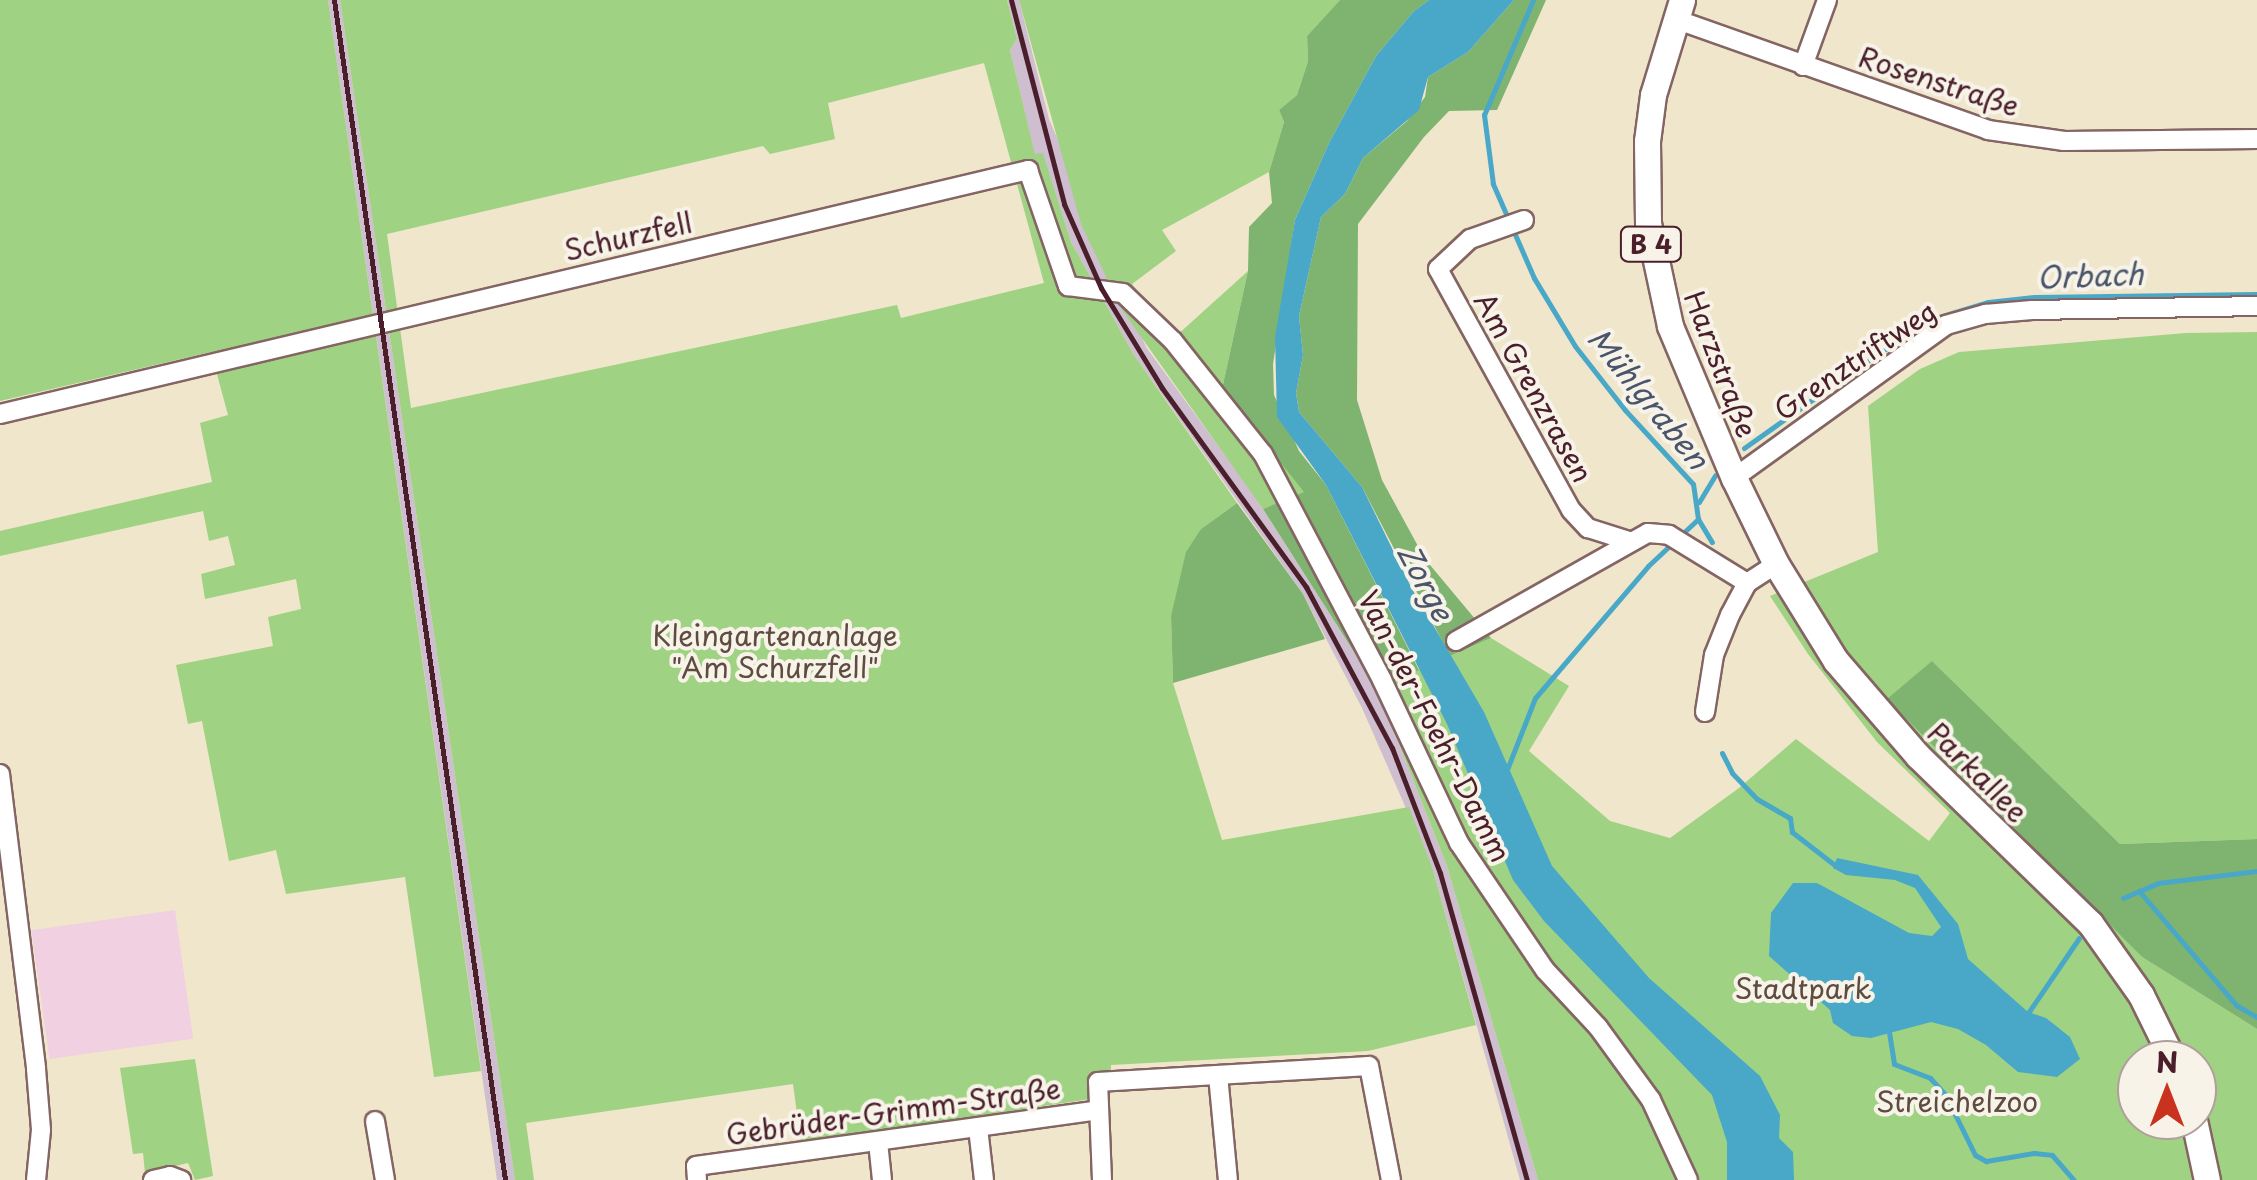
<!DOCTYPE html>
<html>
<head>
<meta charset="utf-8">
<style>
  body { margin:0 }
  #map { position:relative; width:2257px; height:1180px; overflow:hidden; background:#efe6cb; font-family:"Playpen Sans",sans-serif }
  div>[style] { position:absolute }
  .built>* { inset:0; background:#f1d0e2; transform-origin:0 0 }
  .industrial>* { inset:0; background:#cebed0 }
  .green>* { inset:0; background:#9fd282 }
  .forest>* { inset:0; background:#7fb470 }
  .water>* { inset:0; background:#49a7c8 }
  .stream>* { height:5px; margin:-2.5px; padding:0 2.5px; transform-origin:2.5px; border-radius:2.5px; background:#49a7c8 }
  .roads { filter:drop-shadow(2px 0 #846563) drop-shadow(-2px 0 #846563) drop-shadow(0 2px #846563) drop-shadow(0 -2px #846563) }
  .minor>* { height:18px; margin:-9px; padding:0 9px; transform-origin:9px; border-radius:9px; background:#fff }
  .primary>* { height:25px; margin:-12.5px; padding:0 12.5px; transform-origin:12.5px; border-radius:12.5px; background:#fff }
  .rail>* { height:5px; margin:-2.5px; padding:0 2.5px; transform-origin:2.5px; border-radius:2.5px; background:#4a1f2b }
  span { translate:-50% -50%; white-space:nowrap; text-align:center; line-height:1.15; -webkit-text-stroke:8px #f7f3e8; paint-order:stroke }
  .shield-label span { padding:2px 8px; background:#f7f3e8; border:2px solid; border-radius:8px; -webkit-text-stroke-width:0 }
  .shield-label { font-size:25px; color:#4a1f2b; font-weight:700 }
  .street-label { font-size:28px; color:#4a1f2b }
  .park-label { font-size:28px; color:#5f4c41 }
  .water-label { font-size:30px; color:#4a556a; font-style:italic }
  .north { position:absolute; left:2117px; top:1040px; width:100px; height:100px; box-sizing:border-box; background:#f7f3e8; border:2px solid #b29e9c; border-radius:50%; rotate:0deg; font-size:28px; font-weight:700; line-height:40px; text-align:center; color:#4a1f2b }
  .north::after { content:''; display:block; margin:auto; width:35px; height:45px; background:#c8321e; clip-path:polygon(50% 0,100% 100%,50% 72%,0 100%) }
</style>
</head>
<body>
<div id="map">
  <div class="built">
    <div style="left:175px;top:910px;width:130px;height:145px;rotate:82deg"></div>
  </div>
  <div class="industrial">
    <div style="clip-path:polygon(328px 0,340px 0,515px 1180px,497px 1180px)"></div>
    <div style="clip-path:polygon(1007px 0,1019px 0,1049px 119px,1146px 347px,1252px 492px,1377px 688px,1447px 866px,1538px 1180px,1520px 1180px,1433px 870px,1362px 708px,1303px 594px,1134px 355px,1071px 242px,1043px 154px,1035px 155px,1010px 50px,1017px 39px)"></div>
  </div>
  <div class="green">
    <div style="clip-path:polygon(0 0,328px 0,481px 1071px,434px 1077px,405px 877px,286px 894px,276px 850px,229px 861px,202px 721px,188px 724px,176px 665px,273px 646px,268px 617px,301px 609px,296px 579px,205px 599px,201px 574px,235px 565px,228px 536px,209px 541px,203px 511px,0 556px,0 531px,212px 482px,200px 423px,228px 415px,211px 352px,0 401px)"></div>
    <div style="clip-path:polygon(evenodd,340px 0,1007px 0,1017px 39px,1010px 50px,1035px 154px,1043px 153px,1071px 242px,1134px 355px,1237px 503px,1201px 529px,1171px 616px,1173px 683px,1222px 840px,1409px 807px,1433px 870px,1476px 1025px,1368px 1051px,1111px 1065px,1110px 1096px,801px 1143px,793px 1084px,526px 1123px,534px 1180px,515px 1180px,340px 0,984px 63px,1044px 283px,901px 318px,897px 305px,411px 408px,387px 234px,763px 146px,770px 154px,835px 139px,828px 103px,984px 63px)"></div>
    <div style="clip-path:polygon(1019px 0,1340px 0,1307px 36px,1308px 61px,1297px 95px,1279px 110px,1284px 122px,1269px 172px,1162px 230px,1176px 251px,1132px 284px,1175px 337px,1248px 271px,1222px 389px,1305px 492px,1263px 509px,1122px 310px,1081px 224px)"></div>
    <div style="clip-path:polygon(evenodd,2257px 332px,2257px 839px,2120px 844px,1932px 661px,2091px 901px,2142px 957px,2257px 1029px,2257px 1180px,1538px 1180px,1447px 866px,1377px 688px,1491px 638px,1569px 686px,1529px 751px,1610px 821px,1670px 838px,1739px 788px,1796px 739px,1929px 841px,1950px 813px,1877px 742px,1808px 654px,1770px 596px,1878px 552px,1868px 406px,1920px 369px,1959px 352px,2186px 333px,2257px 332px,2137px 1060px,2197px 1060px,2197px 1120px,2137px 1120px,2137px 1060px)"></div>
    <div style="clip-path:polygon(195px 1059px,213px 1176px,195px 1180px,188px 1163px,145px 1173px,143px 1153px,133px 1154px,120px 1068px)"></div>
  </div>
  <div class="forest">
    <div style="clip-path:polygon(1340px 0,1429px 0,1414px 11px,1376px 56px,1329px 143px,1295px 220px,1273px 364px,1274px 395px,1299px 451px,1326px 485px,1419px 670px,1377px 688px,1263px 509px,1304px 492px,1222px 389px,1248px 271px,1249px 227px,1272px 203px,1269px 172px,1284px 122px,1279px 110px,1297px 95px,1308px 61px,1307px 36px)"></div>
    <div style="clip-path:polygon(1514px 0,1546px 0,1497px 110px,1449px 111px,1424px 137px,1358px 224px,1357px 400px,1382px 480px,1425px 559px,1491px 638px,1450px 656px,1362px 487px,1299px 412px,1296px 393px,1303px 355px,1299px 316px,1321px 217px,1345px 194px,1363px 158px,1407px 121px,1425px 97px,1428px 77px,1468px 52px)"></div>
    <div style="clip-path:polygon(1237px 503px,1303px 594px,1325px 639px,1173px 683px,1171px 616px,1186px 552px,1201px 529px)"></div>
    <div style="clip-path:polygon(1932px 661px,2120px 844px,2257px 839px,2257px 1029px,2142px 957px,1887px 699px)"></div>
  </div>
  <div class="water">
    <div style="clip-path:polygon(1429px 0,1514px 0,1468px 52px,1428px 77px,1419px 110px,1363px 158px,1345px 194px,1321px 217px,1299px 316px,1303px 355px,1296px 393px,1299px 412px,1362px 487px,1412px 589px,1484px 712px,1552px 866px,1649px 978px,1760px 1076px,1780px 1115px,1779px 1138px,1793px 1152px,1794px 1180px,1727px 1180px,1727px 1142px,1712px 1095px,1544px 921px,1513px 880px,1447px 724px,1326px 485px,1277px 417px,1275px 337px,1295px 220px,1329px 143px,1376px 56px,1414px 11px)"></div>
    <div style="clip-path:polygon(1837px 858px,1918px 875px,1958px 924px,1968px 959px,2028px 1012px,2046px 1018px,2070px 1037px,2080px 1059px,2057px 1077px,2018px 1072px,1986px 1045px,1958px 1029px,1931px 1022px,1871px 1038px,1852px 1036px,1833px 1023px,1830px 1010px,1769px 956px,1771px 913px,1793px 883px,1817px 883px,1909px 933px,1932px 936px,1941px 927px,1915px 888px,1895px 880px,1846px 875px,1833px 868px)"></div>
  </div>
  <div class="stream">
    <div style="left:1926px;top:321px;width:65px;rotate:-17deg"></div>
    <div style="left:1988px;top:302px;width:47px;rotate:-6.1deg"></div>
    <div style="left:2035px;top:297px;width:222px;rotate:-0.8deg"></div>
    <div style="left:1905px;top:335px;width:5px;rotate:-37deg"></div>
    <div style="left:1828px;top:388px;width:75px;rotate:-34.1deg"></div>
    <div style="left:1744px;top:448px;width:88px;rotate:-35.3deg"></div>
    <div style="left:1699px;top:502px;width:31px;rotate:-59deg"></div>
    <div style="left:1698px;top:519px;width:27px;rotate:59deg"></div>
    <div style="left:1722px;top:753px;width:22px;rotate:63deg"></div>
    <div style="left:1732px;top:773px;width:36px;rotate:46deg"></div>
    <div style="left:1757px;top:799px;width:38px;rotate:30deg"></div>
    <div style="left:1790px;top:818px;width:14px;rotate:82deg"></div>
    <div style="left:1792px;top:832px;width:56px;rotate:37.7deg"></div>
    <div style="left:1506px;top:772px;width:79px;rotate:-68.6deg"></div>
    <div style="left:1535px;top:698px;width:174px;rotate:-49.4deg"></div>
    <div style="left:1648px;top:566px;width:69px;rotate:-43.2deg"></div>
    <div style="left:1698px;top:519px;width:35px;rotate:-98deg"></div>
    <div style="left:1693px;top:484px;width:100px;rotate:-132.6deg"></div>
    <div style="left:1625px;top:410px;width:81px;rotate:-128deg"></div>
    <div style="left:1575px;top:346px;width:79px;rotate:-121.1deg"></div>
    <div style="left:1534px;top:278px;width:103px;rotate:-113.6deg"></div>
    <div style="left:1493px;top:184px;width:70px;rotate:-97.4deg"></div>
    <div style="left:1484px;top:115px;width:125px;rotate:-66.9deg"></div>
    <div style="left:2139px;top:891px;width:150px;rotate:49.6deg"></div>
    <div style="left:2236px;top:1005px;width:24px;rotate:30deg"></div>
    <div style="left:2123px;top:898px;width:38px;rotate:-23deg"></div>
    <div style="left:2158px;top:883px;width:100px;rotate:-6.9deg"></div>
    <div style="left:2026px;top:1016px;width:94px;rotate:-55.8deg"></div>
    <div style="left:1889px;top:1032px;width:32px;rotate:81deg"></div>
    <div style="left:1894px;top:1064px;width:39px;rotate:21deg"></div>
    <div style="left:1930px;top:1078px;width:22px;rotate:47deg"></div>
    <div style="left:1945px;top:1094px;width:68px;rotate:63.8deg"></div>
    <div style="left:1975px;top:1155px;width:13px;rotate:29deg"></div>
    <div style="left:1986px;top:1161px;width:49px;rotate:-9.5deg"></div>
    <div style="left:2034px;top:1153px;width:18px;rotate:6deg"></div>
    <div style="left:2052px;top:1155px;width:33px;rotate:49deg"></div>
  </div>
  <div class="roads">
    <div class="minor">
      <div style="left:1675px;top:19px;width:332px;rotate:19.5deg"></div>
      <div style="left:1988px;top:130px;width:77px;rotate:8.2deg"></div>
      <div style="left:2064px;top:141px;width:193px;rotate:-0.6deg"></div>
      <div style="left:1803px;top:66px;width:70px;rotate:-70deg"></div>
      <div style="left:1524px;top:220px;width:57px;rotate:160.6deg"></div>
      <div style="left:1470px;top:239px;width:44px;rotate:136.8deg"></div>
      <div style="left:1438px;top:269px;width:275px;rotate:61.1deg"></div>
      <div style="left:1571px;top:510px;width:25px;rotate:47deg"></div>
      <div style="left:1588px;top:528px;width:43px;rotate:17.6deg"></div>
      <div style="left:0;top:414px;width:1057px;rotate:-13.35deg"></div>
      <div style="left:1028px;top:170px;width:123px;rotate:71deg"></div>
      <div style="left:1068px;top:286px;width:55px;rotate:7.3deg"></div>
      <div style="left:1123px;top:293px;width:69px;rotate:43.8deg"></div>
      <div style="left:1173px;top:341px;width:144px;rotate:51.5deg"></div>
      <div style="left:1263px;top:454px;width:255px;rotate:62.2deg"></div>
      <div style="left:1382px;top:680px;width:180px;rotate:64.7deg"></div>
      <div style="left:1459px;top:843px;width:153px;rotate:55.9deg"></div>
      <div style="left:1545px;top:970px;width:78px;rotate:47.1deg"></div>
      <div style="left:1598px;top:1027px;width:90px;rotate:54deg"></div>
      <div style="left:1651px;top:1100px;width:88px;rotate:65.2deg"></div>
      <div style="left:1734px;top:478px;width:261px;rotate:-35.8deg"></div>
      <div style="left:1946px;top:325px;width:41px;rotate:-15.8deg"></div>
      <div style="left:1985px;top:314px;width:47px;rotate:-4.9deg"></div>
      <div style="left:2032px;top:310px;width:225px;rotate:-1deg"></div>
      <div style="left:1456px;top:641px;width:220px;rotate:-29.4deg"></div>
      <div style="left:1648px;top:533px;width:21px;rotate:5deg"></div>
      <div style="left:1669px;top:535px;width:92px;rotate:31.6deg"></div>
      <div style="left:1705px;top:712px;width:58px;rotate:-81deg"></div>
      <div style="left:1714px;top:655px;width:43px;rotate:-68.2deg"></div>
      <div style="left:1730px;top:615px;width:36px;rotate:-62deg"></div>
      <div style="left:1747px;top:583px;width:35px;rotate:-33deg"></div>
      <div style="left:0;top:774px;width:297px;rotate:83deg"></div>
      <div style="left:36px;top:1069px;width:61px;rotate:85.3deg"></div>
      <div style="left:41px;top:1130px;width:50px;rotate:95.7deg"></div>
      <div style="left:1218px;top:1075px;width:105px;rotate:84.6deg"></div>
      <div style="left:375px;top:1121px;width:60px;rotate:80.4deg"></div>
      <div style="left:978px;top:1128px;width:52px;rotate:83.4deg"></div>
      <div style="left:878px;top:1142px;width:38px;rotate:84deg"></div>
      <div style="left:153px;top:1180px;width:17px;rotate:-13deg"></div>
      <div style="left:170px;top:1176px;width:12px;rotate:20deg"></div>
      <div style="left:697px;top:1180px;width:14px;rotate:-94deg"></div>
      <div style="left:696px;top:1166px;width:405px;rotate:-7.9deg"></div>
      <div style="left:1102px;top:1180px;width:98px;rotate:-92.3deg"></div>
      <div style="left:1098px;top:1082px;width:271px;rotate:-3.4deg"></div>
      <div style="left:1369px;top:1066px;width:116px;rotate:79.1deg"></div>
    </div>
    <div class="primary">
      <div style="left:1682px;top:0;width:99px;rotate:107deg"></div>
      <div style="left:1653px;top:95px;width:46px;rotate:97.4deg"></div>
      <div style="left:1647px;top:141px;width:82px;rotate:89.3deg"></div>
      <div style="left:1648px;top:223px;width:105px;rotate:77.9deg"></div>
      <div style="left:1670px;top:326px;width:165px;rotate:67.2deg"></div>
      <div style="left:1734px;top:478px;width:96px;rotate:64deg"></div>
      <div style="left:1776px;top:564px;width:114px;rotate:58.3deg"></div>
      <div style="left:1836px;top:661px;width:125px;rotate:49.2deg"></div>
      <div style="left:1918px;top:756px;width:240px;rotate:44.2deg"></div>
      <div style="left:2090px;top:923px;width:88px;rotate:54.7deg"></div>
      <div style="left:2141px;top:995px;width:72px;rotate:63.8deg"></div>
      <div style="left:2194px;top:1120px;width:61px;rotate:77.8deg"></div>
    </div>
  </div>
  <div class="rail">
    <div style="left:334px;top:0;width:1192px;rotate:81.75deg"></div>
    <div style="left:1011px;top:0;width:211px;rotate:75.4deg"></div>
    <div style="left:1064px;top:204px;width:92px;rotate:66.2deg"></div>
    <div style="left:1101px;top:288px;width:117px;rotate:58.6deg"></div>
    <div style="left:1162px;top:388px;width:246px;rotate:54.1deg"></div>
    <div style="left:1306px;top:587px;width:183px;rotate:61.9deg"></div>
    <div style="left:1392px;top:748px;width:134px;rotate:69deg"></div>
    <div style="left:1440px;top:873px;width:319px;rotate:74.2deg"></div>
  </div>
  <div class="shield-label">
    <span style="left:1651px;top:244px">B 4</span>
  </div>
  <div class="street-label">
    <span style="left:1939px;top:81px;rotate:18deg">Rosenstraße</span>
    <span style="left:628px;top:236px;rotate:-13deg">Schurzfell</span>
    <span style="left:1855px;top:360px;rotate:-34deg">Grenztriftweg</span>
    <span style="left:1721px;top:364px;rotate:69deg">Harzstraße</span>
    <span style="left:1534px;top:387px;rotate:61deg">Am Grenzrasen</span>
    <span style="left:1435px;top:726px;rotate:63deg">Van-der-Foehr-Damm</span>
    <span style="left:1978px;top:772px;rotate:45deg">Parkallee</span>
    <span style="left:893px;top:1111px;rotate:-8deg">Gebrüder-Grimm-Straße</span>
  </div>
  <div class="park-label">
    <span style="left:775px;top:651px">Kleingartenanlage<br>"Am Schurzfell"</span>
    <span style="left:1803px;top:988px">Stadtpark</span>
    <span style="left:1957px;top:1101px">Streichelzoo</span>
  </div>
  <div class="water-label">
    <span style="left:2090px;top:275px;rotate:-2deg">Orbach</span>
    <span style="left:1649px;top:398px;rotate:51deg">Mühlgraben</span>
    <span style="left:1426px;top:582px;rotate:62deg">Zorge</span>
  </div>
  <div class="north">N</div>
</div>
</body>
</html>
